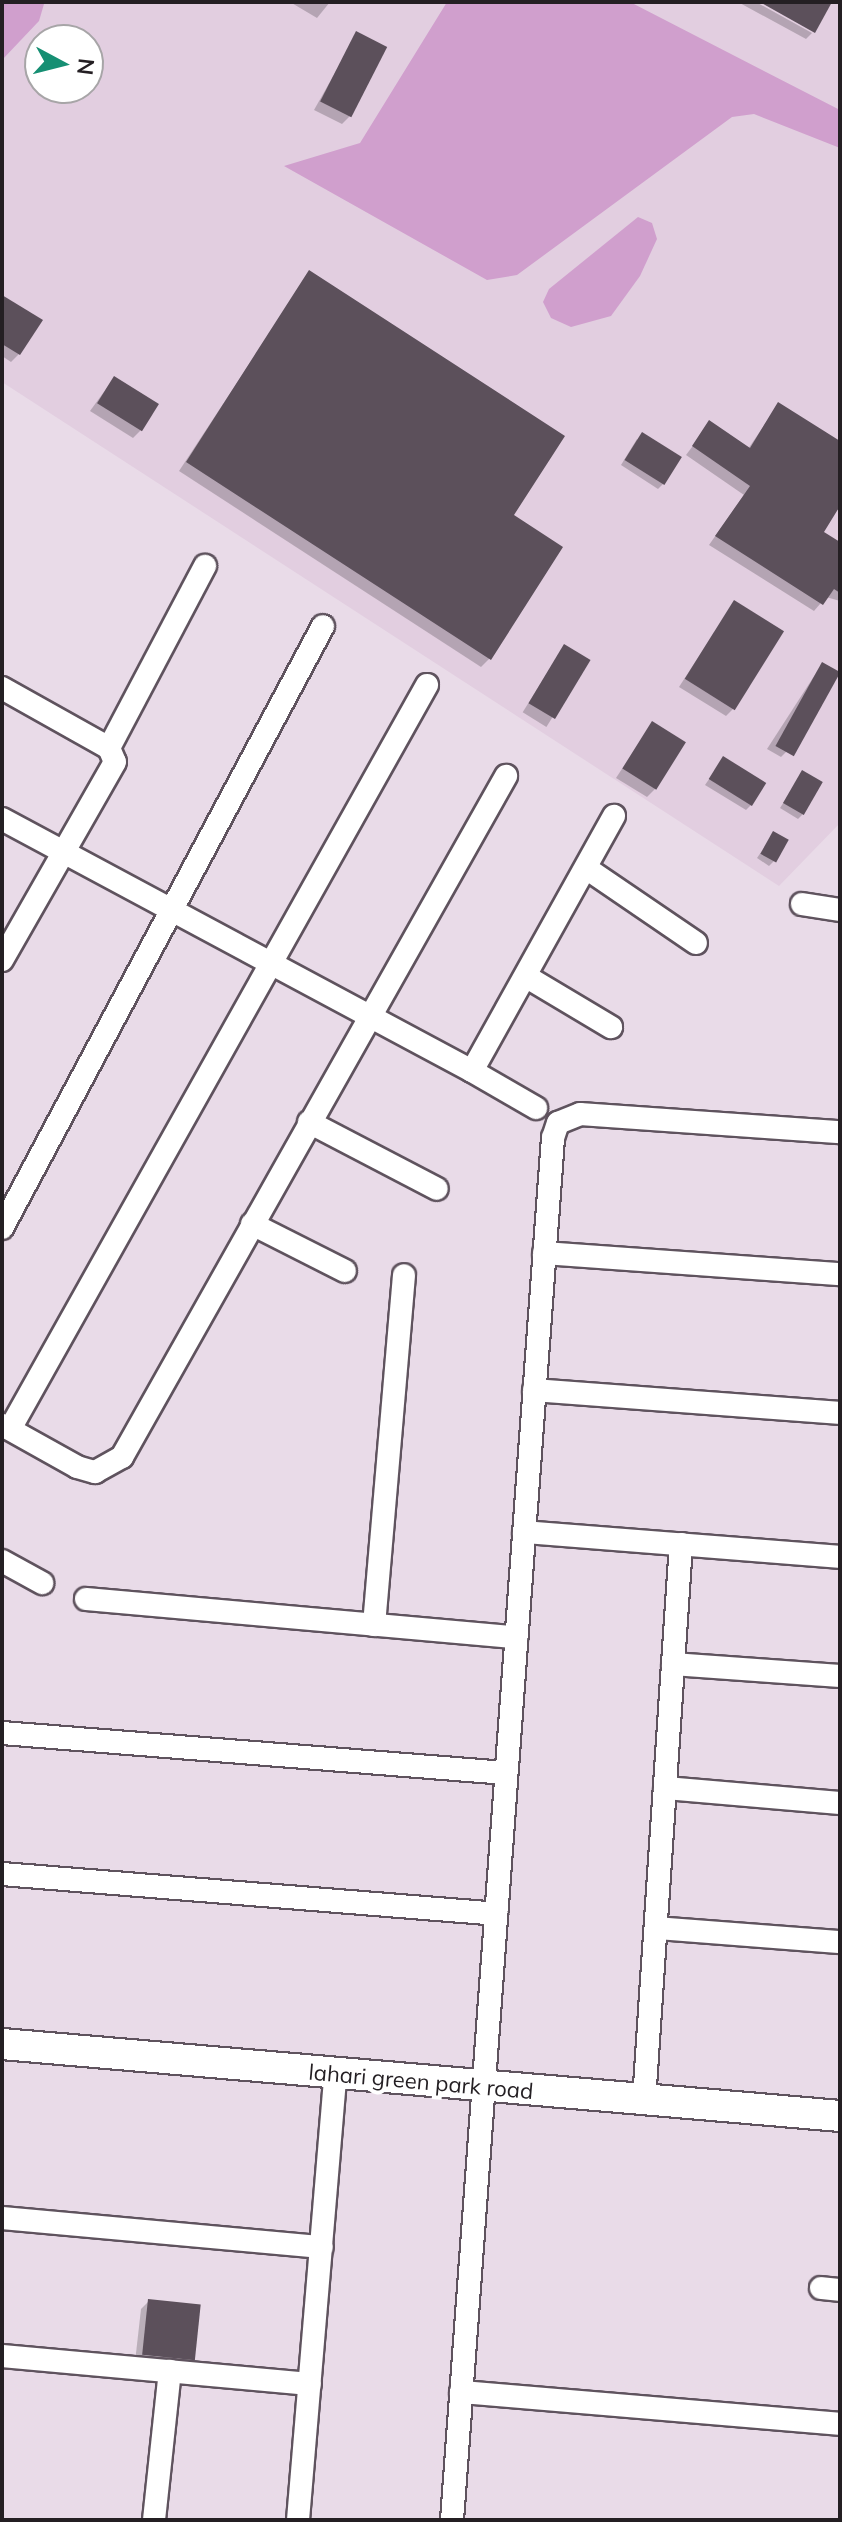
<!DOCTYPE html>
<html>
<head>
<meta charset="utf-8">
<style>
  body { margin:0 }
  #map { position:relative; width:842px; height:2522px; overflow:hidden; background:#e9dbe8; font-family:Mulish,sans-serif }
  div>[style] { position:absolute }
  .built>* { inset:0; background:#e2cee0 }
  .green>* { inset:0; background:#d09fcd }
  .shadow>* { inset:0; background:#0003; transform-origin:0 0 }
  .building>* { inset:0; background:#5c505b; transform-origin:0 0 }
  .roads { filter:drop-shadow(2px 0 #5f535e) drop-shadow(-2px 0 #5f535e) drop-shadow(0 2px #5f535e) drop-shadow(0 -2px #5f535e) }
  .street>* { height:22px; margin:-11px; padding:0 11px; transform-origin:11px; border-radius:11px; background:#fff }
  .secondary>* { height:30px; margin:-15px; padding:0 15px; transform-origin:15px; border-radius:15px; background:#fff }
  span { translate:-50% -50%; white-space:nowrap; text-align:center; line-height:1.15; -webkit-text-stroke:8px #fff; paint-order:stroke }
  .street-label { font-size:22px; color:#241f23 }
  .frame { position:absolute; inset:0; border:4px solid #241f23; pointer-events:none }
  .north { position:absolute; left:24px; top:24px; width:80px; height:80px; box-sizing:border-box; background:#fff; border:2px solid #a7a5a7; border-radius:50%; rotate:97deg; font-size:22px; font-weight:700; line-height:32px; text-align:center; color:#241f23 }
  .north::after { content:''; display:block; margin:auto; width:28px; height:36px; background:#168f73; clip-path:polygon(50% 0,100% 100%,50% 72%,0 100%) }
</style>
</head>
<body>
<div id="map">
  <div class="built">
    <div style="clip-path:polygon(evenodd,2px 2px,840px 2px,840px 823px,779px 886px,2px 382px,2px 2px,40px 40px,88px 40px,88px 88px,40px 88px,40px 40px)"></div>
  </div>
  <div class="green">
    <div style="clip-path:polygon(2px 2px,44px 4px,39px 21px,2px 60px)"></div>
    <div style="clip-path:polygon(447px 2px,630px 2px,840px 110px,840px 148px,754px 114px,732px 117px,517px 275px,487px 280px,284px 166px,360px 143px)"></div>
    <div style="clip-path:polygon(638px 217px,652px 223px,657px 239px,640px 276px,611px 316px,571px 327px,551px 318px,543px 302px,549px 289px)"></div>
  </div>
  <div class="shadow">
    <div style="clip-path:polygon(290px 2px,330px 2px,317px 18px)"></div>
    <div style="clip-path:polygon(738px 2px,756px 2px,812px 33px,806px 39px)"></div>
    <div style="clip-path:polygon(357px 34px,350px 116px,342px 124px,314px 110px)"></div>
    <div style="clip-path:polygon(309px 273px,511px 516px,489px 659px,481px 667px,179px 471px)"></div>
    <div style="clip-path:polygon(2px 297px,19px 354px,11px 362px,2px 356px)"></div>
    <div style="clip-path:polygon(114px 378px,141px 430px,133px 438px,90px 411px)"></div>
    <div style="clip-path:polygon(778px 405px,840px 444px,840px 511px,836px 509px,822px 532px,840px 544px,840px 601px,826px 597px,814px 611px,709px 545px,744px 495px,686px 455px,710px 423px,748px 449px)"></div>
    <div style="clip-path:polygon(637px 439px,663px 484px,658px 489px,621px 465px)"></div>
    <div style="clip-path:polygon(734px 602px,734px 708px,726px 716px,679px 687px)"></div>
    <div style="left:564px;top:646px;width:28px;height:78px;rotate:32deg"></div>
    <div style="clip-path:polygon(818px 670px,786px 752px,781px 757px,767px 749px)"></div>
    <div style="clip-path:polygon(652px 723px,655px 789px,647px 797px,616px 778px)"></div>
    <div style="clip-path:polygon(723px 759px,751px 805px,746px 810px,705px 785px)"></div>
    <div style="clip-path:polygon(803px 772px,803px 814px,798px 819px,780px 808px)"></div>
    <div style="clip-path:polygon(774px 833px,774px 861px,769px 866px,757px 858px)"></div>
    <div style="clip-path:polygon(149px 2301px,193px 2359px,185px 2367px,135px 2362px,141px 2309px)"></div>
  </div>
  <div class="building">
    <div style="clip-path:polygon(760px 2px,832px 2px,815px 33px)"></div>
    <div style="left:356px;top:31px;width:35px;height:79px;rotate:27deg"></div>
    <div style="clip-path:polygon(309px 270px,565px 436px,514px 515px,563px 547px,491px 660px,186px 462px)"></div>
    <div style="clip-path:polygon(2px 295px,43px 320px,20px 355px,2px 344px)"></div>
    <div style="left:114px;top:376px;width:53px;height:32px;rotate:32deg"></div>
    <div style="clip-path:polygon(778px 402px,840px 441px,840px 506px,824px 532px,840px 542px,840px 593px,834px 589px,823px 605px,715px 536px,750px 486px,692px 446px,709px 420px,750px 448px)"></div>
    <div style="left:642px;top:432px;width:47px;height:33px;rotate:32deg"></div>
    <div style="left:734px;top:600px;width:59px;height:93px;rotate:32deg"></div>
    <div style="left:564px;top:644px;width:31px;height:69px;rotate:31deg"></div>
    <div style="left:822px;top:662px;width:21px;height:96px;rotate:29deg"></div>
    <div style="left:652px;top:721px;width:40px;height:56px;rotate:32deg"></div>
    <div style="left:723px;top:756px;width:51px;height:27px;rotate:32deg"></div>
    <div style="left:802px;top:770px;width:24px;height:38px;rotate:30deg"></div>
    <div style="left:773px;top:831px;width:18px;height:26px;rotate:29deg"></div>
    <div style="left:148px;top:2299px;width:53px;height:56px;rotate:6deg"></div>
  </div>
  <div class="roads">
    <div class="street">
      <div style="left:2px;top:688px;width:123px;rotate:29.3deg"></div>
      <div style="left:109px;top:748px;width:15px;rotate:67deg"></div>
      <div style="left:115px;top:762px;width:228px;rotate:119.7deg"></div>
      <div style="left:109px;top:748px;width:206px;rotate:-62.2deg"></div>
      <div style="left:2px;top:819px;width:533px;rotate:28.2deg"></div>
      <div style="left:472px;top:1071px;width:292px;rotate:-60.9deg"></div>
      <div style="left:586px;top:868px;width:133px;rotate:34.3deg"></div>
      <div style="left:802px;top:904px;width:38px;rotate:9deg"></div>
      <div style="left:527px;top:977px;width:98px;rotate:30.8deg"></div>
      <div style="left:472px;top:1071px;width:74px;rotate:30deg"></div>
      <div style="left:309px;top:1122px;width:144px;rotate:27.6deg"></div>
      <div style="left:252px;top:1224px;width:104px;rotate:26.8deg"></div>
      <div style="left:2px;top:1228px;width:682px;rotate:-61.93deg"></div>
      <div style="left:544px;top:1253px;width:297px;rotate:4.1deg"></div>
      <div style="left:534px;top:1390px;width:307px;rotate:4.3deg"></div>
      <div style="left:2px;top:1425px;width:86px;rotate:29.2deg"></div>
      <div style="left:77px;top:1467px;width:19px;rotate:16deg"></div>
      <div style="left:95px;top:1472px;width:31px;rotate:-29deg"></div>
      <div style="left:122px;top:1457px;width:782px;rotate:-60.58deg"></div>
      <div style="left:10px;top:1429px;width:853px;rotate:-60.73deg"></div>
      <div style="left:524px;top:1532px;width:317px;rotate:4.5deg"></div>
      <div style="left:2px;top:1561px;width:46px;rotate:28.8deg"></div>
      <div style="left:86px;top:1599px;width:432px;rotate:5.1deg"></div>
      <div style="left:374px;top:1625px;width:351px;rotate:-85.1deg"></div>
      <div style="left:673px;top:1664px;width:167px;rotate:4.1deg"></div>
      <div style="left:2px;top:1733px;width:506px;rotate:4.54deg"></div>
      <div style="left:665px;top:1788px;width:176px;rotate:4.9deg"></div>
      <div style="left:2px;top:1874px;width:496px;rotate:4.6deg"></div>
      <div style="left:656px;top:1928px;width:185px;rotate:4.4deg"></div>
      <div style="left:644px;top:2101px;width:558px;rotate:-86.2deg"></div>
      <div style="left:2px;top:2218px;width:321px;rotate:5.2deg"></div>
      <div style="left:821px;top:2288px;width:19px;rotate:6deg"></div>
      <div style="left:2px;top:2356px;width:309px;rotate:5.2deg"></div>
      <div style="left:461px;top:2392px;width:380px;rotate:4.8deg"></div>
      <div style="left:154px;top:2520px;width:150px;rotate:-83.9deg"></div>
      <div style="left:298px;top:2520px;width:446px;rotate:-85.2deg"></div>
      <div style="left:452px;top:2520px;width:1386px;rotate:-85.82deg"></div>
      <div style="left:553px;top:1138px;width:16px;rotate:-72deg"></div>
      <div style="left:558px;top:1123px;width:24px;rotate:-22deg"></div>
      <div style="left:580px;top:1114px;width:261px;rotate:4deg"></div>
    </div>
    <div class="secondary">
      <div style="left:2px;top:2044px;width:841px;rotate:4.91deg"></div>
    </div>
  </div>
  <div class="street-label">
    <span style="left:421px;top:2082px;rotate:5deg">lahari green park road</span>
  </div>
  <div class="frame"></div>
  <div class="north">N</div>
</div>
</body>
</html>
